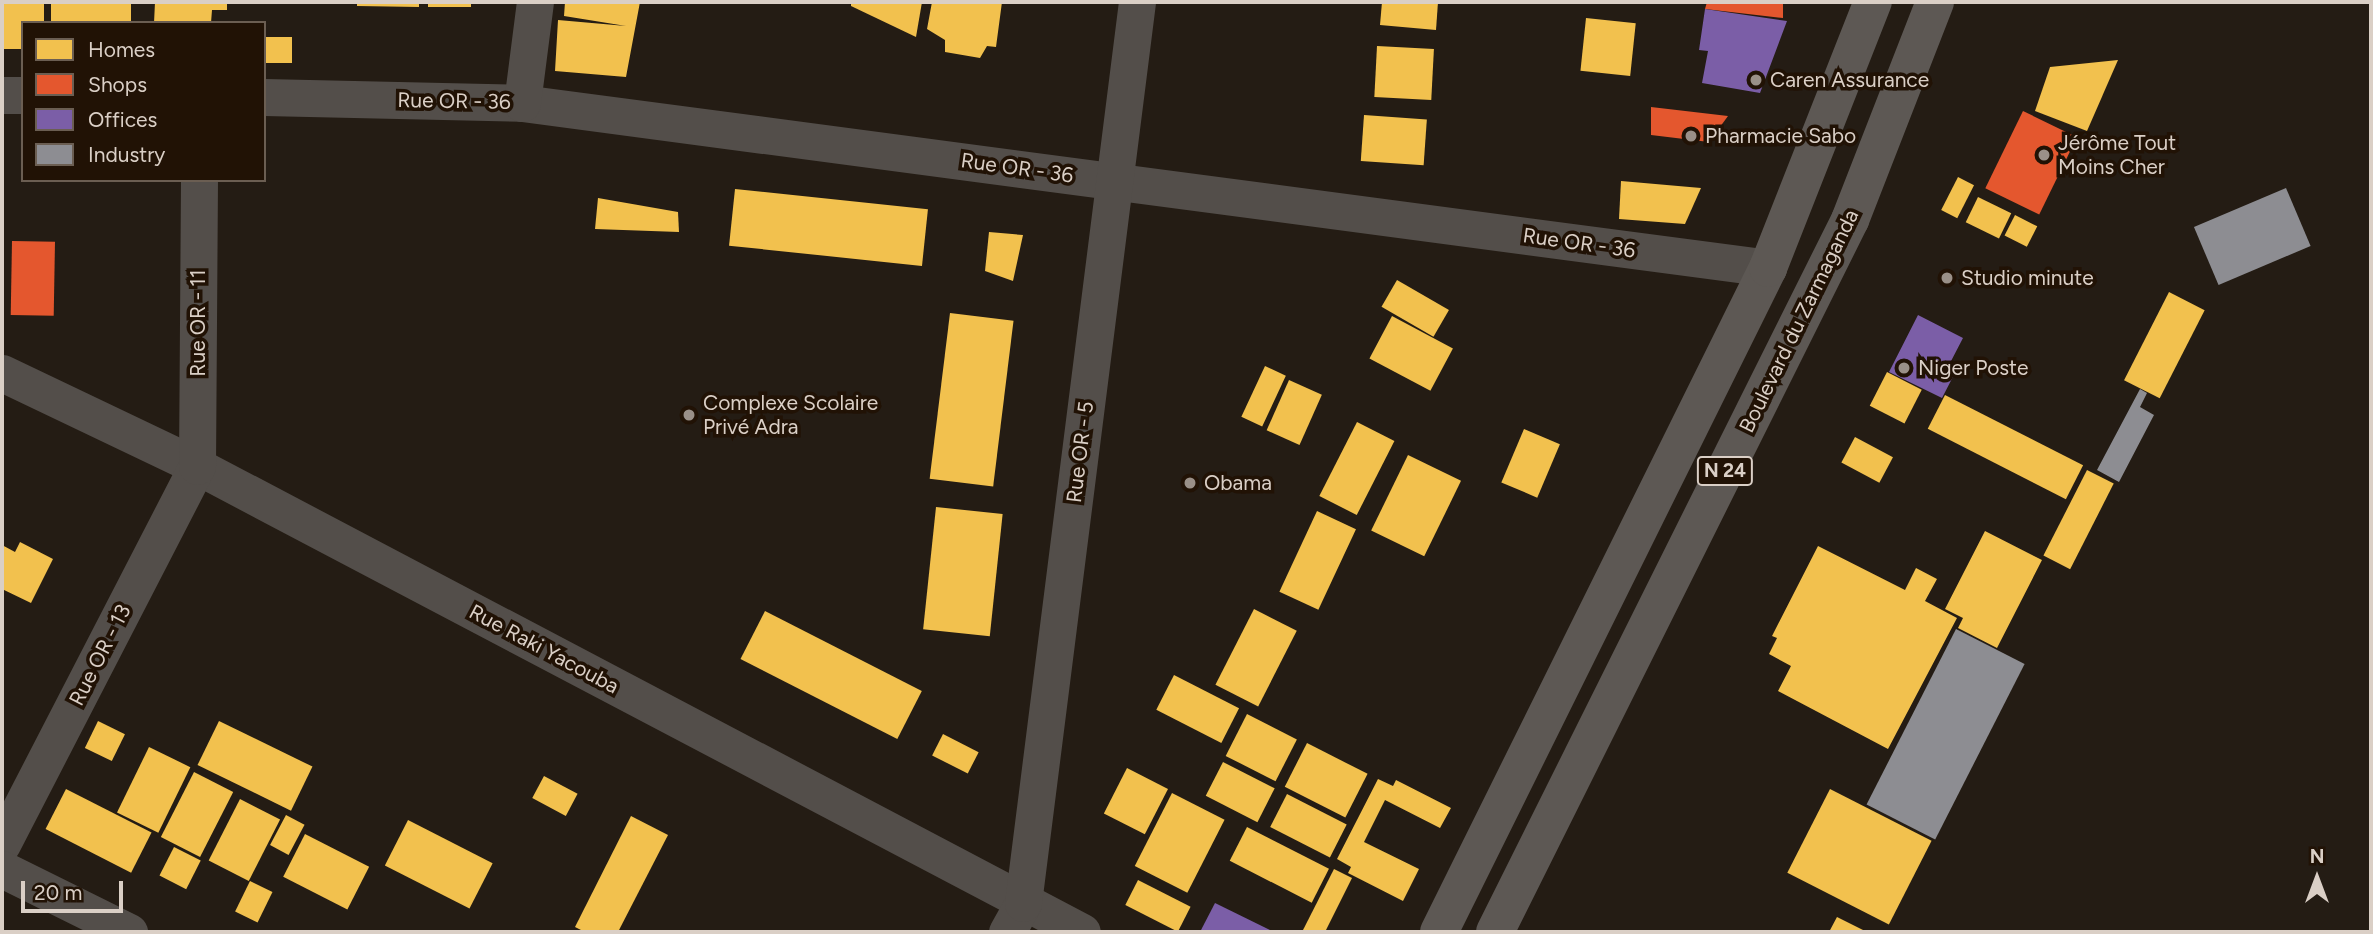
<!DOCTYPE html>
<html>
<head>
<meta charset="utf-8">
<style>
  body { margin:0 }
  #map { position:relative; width:2373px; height:934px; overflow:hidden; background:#241c14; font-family:Figtree,sans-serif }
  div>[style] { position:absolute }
  .homes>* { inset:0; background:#f2c14e; transform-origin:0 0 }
  .shops>* { inset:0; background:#e4572e; transform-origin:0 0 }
  .offices>* { inset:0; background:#7b5ea7 }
  .industry>* { inset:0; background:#8d8d92; transform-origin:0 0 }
  .minor>* { height:37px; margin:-18.5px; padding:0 18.5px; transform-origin:18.5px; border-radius:18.5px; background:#534e4a }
  .primary>* { height:38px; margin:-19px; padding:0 19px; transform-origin:19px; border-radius:19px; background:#5d5854 }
  .dots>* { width:19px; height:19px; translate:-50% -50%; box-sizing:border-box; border:4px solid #211205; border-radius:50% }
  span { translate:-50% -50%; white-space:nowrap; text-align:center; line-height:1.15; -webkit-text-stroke:7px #211205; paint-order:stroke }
  .shield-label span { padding:2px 5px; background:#211205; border:2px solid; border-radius:5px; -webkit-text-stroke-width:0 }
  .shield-label { font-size:19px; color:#dacfc6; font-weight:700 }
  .poi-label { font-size:21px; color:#dacfc6 }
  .left { translate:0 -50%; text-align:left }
  .street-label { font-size:21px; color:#dacfc6 }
  .frame { position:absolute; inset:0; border:4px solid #dacfc6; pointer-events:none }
  .legend { position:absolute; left:21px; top:21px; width:245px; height:161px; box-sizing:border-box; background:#211205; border:2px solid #6b5e52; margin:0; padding:9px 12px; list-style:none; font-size:21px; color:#dacfc6 }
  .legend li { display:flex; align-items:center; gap:14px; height:35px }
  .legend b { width:35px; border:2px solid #6b5e52 }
  .north { position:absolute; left:2282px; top:843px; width:70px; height:70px; -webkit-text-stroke:5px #211205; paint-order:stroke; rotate:0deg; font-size:19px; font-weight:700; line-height:28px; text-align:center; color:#dacfc6 }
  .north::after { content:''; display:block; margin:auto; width:24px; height:32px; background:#dacfc6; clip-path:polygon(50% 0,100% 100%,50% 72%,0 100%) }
  .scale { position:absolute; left:21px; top:881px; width:102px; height:32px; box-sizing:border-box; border:4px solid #dacfc6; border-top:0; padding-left:9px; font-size:21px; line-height:24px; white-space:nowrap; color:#dacfc6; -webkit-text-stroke:5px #211205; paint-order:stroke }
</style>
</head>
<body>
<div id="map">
  <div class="homes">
    <div style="clip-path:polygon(4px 2px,44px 2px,44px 23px,23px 23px,23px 49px,3px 49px)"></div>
    <div style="left:51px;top:2px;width:80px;height:21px"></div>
    <div style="clip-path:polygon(155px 2px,227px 2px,227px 10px,212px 10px,211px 23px,154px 23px)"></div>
    <div style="clip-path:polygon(357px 2px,419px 2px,419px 7px,357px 6px)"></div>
    <div style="left:428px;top:2px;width:43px;height:5px"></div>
    <div style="clip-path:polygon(565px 2px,640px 2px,626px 77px,555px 71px,558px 20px,626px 26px,564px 16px)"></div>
    <div style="clip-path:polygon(851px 2px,922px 2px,916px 37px,851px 6px)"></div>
    <div style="clip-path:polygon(932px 2px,1002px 2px,996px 47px,987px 46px,980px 58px,945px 52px,945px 40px,927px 29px)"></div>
    <div style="clip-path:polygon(1382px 2px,1438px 2px,1436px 30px,1380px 25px)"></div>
    <div style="left:1586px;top:18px;width:50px;height:53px;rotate:6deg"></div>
    <div style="left:264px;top:37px;width:28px;height:26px"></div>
    <div style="left:1377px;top:46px;width:57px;height:51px;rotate:3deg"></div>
    <div style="clip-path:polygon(2118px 60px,2087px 131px,2035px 111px,2050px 67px)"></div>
    <div style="left:1364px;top:115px;width:63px;height:46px;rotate:4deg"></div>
    <div style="left:1958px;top:177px;width:18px;height:37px;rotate:27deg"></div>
    <div style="clip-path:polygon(1621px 181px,1701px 188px,1685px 224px,1619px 219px)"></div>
    <div style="left:735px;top:189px;width:194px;height:57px;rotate:6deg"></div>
    <div style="left:1978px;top:197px;width:37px;height:28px;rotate:26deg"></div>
    <div style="clip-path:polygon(598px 198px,678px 212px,679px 232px,595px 229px)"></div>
    <div style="left:2015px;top:215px;width:25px;height:23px;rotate:27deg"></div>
    <div style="clip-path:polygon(989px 232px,1023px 235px,1013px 281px,985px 271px)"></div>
    <div style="left:1397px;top:280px;width:60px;height:31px;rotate:30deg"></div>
    <div style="left:2169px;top:292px;width:40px;height:99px;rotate:27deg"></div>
    <div style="left:950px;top:313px;width:64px;height:167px;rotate:7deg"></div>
    <div style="left:1392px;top:316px;width:69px;height:48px;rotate:28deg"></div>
    <div style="left:1265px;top:366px;width:23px;height:56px;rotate:25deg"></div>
    <div style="left:1887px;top:372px;width:39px;height:38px;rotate:27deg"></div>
    <div style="left:1289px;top:380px;width:36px;height:55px;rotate:24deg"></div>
    <div style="left:1945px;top:395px;width:155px;height:38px;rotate:27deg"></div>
    <div style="left:1357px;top:422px;width:42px;height:83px;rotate:27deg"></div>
    <div style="left:1524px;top:429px;width:39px;height:58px;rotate:23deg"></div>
    <div style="left:1855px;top:437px;width:43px;height:29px;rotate:28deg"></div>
    <div style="left:1408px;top:455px;width:59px;height:84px;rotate:26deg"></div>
    <div style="left:2087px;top:470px;width:30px;height:96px;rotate:27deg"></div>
    <div style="left:936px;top:507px;width:67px;height:123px;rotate:6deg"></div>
    <div style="left:1317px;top:511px;width:43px;height:89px;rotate:25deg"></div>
    <div style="clip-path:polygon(1985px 531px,2042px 560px,1997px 648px,1958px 628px,1963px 618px,1945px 609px)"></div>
    <div style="clip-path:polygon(20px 542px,53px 559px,31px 603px,2px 589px,2px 545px,15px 552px)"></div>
    <div style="clip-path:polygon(1818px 546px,1905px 590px,1916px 568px,1937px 579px,1925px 601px,1957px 618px,1888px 749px,1778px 691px,1791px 666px,1769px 654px,1777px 638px,1772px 636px)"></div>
    <div style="left:1254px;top:609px;width:48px;height:85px;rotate:27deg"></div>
    <div style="left:765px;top:611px;width:176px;height:54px;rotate:27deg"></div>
    <div style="left:1174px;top:675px;width:73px;height:39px;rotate:27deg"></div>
    <div style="left:1247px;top:714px;width:56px;height:47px;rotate:27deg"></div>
    <div style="left:98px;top:721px;width:30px;height:30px;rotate:26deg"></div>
    <div style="left:219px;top:721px;width:104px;height:49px;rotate:26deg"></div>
    <div style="left:943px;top:734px;width:40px;height:24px;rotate:27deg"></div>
    <div style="left:1307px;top:743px;width:68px;height:49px;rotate:27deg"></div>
    <div style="left:149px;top:747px;width:46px;height:73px;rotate:26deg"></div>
    <div style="left:1223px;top:762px;width:58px;height:38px;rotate:27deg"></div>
    <div style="left:1127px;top:768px;width:46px;height:51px;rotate:27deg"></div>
    <div style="left:194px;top:772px;width:44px;height:73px;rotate:27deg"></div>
    <div style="left:544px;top:776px;width:38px;height:25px;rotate:28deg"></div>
    <div style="clip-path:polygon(1378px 779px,1393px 786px,1396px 780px,1451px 808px,1440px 828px,1385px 800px,1364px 842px,1419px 869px,1403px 901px,1348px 873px,1351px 867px,1337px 859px)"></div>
    <div style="left:66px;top:789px;width:96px;height:45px;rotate:27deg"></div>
    <div style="left:1830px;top:789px;width:114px;height:94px;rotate:27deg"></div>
    <div style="left:1172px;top:793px;width:59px;height:82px;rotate:27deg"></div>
    <div style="left:1287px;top:794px;width:67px;height:37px;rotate:27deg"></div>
    <div style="left:240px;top:799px;width:45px;height:69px;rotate:27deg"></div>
    <div style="left:286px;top:815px;width:21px;height:34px;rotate:28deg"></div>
    <div style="clip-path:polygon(631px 816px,668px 835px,618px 932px,585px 932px,575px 927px)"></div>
    <div style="left:408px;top:820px;width:95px;height:51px;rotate:27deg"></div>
    <div style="left:1247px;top:827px;width:92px;height:38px;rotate:27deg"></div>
    <div style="left:305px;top:834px;width:72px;height:48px;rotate:27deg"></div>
    <div style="left:174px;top:847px;width:30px;height:32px;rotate:27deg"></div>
    <div style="clip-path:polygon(1334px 869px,1352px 878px,1325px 932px,1302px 932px)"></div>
    <div style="left:1138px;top:880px;width:59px;height:28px;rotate:27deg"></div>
    <div style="left:250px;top:881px;width:25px;height:34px;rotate:26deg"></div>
    <div style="clip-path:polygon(1837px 917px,1867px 932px,1829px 932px)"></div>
  </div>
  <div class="shops">
    <div style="clip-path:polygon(1707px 2px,1783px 2px,1783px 18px,1705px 9px)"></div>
    <div style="clip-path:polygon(1651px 107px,1728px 116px,1709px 142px,1651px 135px)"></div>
    <div style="left:2023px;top:111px;width:60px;height:86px;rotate:26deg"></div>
    <div style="left:12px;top:241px;width:43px;height:74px;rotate:1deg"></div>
  </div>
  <div class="offices">
    <div style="clip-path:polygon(1705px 9px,1787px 21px,1760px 93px,1702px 83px,1708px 51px,1699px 50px)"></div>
    <div style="clip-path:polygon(1918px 315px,1963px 338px,1949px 365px,1957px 369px,1942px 398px,1889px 372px)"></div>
    <div style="clip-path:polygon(1215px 903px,1274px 932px,1200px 932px)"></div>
  </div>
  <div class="industry">
    <div style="left:2286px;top:188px;width:63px;height:100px;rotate:67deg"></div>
    <div style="clip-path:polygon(2140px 389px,2147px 393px,2140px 407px,2154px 415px,2119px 482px,2097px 470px)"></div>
    <div style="left:1956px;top:629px;width:77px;height:197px;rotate:27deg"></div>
  </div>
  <div class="minor">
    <div style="left:2px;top:95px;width:21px"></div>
    <div style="left:264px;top:97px;width:258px;rotate:1.3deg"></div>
    <div style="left:522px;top:103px;width:1257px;rotate:7.54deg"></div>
    <div style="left:522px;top:103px;width:102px;rotate:-82.7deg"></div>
    <div style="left:2px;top:373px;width:216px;rotate:25.5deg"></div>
    <div style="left:197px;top:466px;width:1000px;rotate:27.77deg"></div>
    <div style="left:2px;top:844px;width:425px;rotate:-62.7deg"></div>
    <div style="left:197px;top:466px;width:286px;rotate:-89.6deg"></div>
    <div style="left:2px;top:869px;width:142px;rotate:26.4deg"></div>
    <div style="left:1007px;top:932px;width:33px;rotate:-61deg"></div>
    <div style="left:1023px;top:903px;width:908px;rotate:-82.79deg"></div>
  </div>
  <div class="primary">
    <div style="left:1439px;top:932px;width:741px;rotate:-63.64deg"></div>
    <div style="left:1768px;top:268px;width:286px;rotate:-68.5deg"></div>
    <div style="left:1495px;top:932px;width:796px;rotate:-63.5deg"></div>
    <div style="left:1850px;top:220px;width:234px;rotate:-68.7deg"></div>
  </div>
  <div class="dots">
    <div style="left:1756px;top:80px;background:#9a9088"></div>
    <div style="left:1691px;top:136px;background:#9a9088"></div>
    <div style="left:2044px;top:155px;background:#9a9088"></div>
    <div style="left:1947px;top:278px;background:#9a9088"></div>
    <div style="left:1904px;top:368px;background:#9a9088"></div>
    <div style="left:689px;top:415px;background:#9a9088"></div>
    <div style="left:1190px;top:483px;background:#9a9088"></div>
  </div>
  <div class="shield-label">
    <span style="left:1725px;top:471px">N 24</span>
  </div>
  <div class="poi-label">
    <span class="left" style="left:1770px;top:80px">Caren Assurance</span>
    <span class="left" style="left:1705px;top:136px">Pharmacie Sabo</span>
    <span class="left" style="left:2058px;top:155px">Jérôme Tout<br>Moins Cher</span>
    <span class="left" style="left:1961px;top:278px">Studio minute</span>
    <span class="left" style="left:1918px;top:368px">Niger Poste</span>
    <span class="left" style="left:703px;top:415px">Complexe Scolaire<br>Privé Adra</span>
    <span class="left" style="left:1204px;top:483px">Obama</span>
  </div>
  <div class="street-label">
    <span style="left:454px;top:101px;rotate:1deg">Rue OR - 36</span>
    <span style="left:1017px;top:168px;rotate:8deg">Rue OR - 36</span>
    <span style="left:1579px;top:243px;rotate:8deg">Rue OR - 36</span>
    <span style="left:1799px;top:321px;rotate:-64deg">Boulevard du Zarmaganda</span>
    <span style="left:198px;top:323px;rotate:-90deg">Rue OR - 11</span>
    <span style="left:1080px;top:452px;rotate:-83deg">Rue OR - 5</span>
    <span style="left:544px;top:649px;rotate:28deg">Rue Raki Yacouba</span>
    <span style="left:100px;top:655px;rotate:-63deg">Rue OR - 13</span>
  </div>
  <div class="frame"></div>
  <ul class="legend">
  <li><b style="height:19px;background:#f2c14e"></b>Homes</li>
  <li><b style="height:19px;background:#e4572e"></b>Shops</li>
  <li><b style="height:19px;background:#7b5ea7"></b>Offices</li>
  <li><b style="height:19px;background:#8d8d92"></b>Industry</li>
  </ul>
  <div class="north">N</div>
  <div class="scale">20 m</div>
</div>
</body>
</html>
